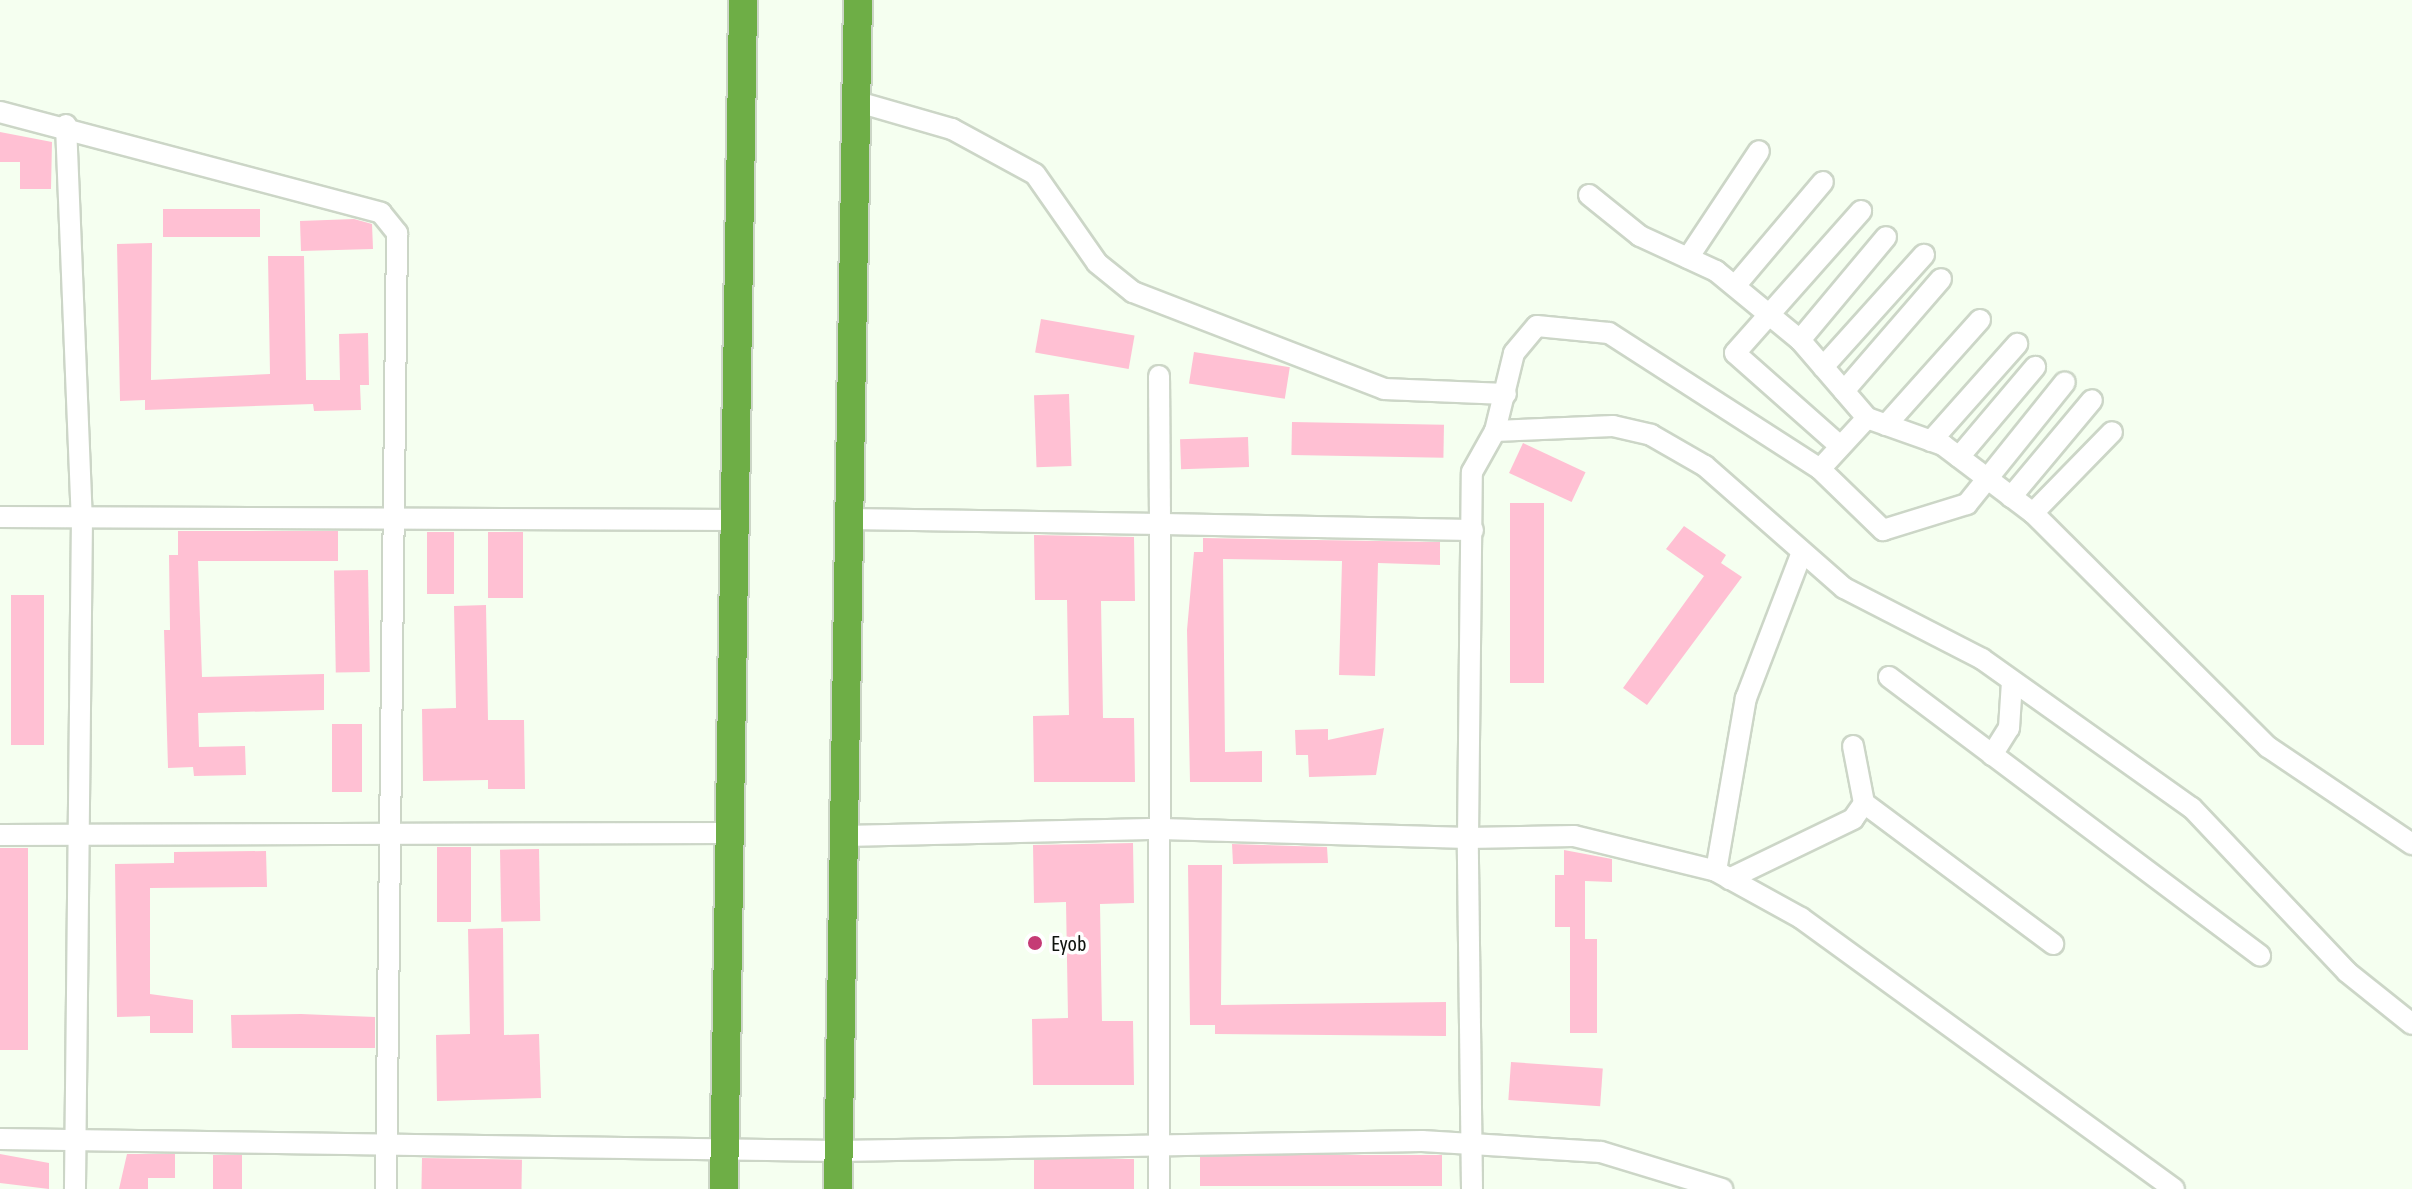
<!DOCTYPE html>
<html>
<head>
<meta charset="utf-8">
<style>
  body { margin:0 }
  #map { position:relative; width:2412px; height:1189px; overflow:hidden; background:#f5fff0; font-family:"Asap Condensed",sans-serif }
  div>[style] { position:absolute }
  .building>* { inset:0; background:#ffc0d3; transform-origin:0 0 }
  .roads { filter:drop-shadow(2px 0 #ccd6c7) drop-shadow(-2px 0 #ccd6c7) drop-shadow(0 2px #ccd6c7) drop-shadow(0 -2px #ccd6c7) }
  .minor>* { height:20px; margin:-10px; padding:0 10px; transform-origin:10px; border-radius:10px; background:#fff }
  .highway>* { height:28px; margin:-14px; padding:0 14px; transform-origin:14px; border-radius:14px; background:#6eae46 }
  .dots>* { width:22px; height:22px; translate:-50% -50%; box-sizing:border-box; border:4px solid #fff; border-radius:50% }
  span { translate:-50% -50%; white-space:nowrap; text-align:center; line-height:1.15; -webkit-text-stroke:7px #fff; paint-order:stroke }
  .poi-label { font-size:20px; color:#10140f }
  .left { translate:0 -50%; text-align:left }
</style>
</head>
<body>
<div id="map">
  <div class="building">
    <div style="clip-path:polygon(0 132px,52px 142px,51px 189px,20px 189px,20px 162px,0 162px)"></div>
    <div style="left:260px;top:209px;width:28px;height:97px;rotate:90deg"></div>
    <div style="clip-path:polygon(354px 219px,372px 224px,373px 249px,301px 251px,300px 221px)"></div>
    <div style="clip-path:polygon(152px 243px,151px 380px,270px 374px,268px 256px,304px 256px,306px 380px,340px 380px,339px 334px,368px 333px,369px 385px,360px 385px,361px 410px,314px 411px,313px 404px,145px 410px,145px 400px,120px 401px,117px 244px)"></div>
    <div style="left:1041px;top:319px;width:95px;height:34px;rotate:10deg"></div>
    <div style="left:1194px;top:352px;width:97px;height:32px;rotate:9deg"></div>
    <div style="left:1069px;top:394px;width:72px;height:35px;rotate:88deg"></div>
    <div style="left:1292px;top:422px;width:152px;height:33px;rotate:1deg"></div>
    <div style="left:1248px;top:437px;width:30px;height:68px;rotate:88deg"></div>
    <div style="left:1523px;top:443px;width:69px;height:33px;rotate:25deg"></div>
    <div style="left:1510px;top:503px;width:34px;height:180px"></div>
    <div style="clip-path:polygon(1684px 526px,1726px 555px,1721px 563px,1742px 577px,1647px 705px,1623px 688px,1704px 576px,1666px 549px)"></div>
    <div style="clip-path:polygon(178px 531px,338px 531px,338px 561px,198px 561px,202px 677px,324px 674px,324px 710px,198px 713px,199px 747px,245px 746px,246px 775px,194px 776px,193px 767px,168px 768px,164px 630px,170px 630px,169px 555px,178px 555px)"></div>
    <div style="left:427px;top:532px;width:27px;height:62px"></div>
    <div style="left:488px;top:532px;width:35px;height:66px"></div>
    <div style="clip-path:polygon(1034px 535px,1134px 537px,1135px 601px,1101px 601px,1103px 718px,1134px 718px,1135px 782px,1034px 782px,1033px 716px,1069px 715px,1067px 600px,1035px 600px)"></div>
    <div style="clip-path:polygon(1203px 538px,1440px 542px,1440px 565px,1378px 563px,1375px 676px,1339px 675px,1342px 561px,1223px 559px,1225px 752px,1262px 751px,1262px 782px,1190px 782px,1187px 630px,1194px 552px,1203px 552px)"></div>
    <div style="left:368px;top:570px;width:102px;height:34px;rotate:89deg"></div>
    <div style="left:44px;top:595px;width:150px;height:33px;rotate:90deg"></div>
    <div style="clip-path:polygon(486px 605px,488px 720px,524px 720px,525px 789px,488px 789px,488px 780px,423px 781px,422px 709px,456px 708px,454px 606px)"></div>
    <div style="left:332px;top:724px;width:30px;height:68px"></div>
    <div style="clip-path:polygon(1384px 728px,1376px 775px,1309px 777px,1308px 755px,1296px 755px,1295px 730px,1328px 729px,1328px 740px)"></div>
    <div style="clip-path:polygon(1133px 843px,1134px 903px,1100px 904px,1102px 1021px,1133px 1021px,1134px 1085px,1033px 1085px,1032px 1019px,1068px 1018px,1066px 902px,1034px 903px,1033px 845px)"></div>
    <div style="clip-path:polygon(1232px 844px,1327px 847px,1328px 863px,1233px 864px)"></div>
    <div style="left:437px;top:847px;width:34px;height:75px"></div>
    <div style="left:0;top:848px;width:28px;height:202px"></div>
    <div style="left:539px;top:849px;width:72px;height:39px;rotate:89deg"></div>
    <div style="clip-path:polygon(1564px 850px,1612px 859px,1612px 882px,1585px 881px,1585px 939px,1597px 939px,1597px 1033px,1570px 1033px,1570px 927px,1555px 927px,1555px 875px,1564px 875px)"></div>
    <div style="clip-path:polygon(266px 851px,267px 887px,150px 888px,150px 994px,193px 1000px,193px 1033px,150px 1033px,150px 1016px,117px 1017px,115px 864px,174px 863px,174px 852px)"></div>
    <div style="clip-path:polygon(1188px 865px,1222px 865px,1221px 1005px,1446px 1002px,1446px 1036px,1215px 1034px,1215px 1025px,1190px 1025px)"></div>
    <div style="clip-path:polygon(503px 928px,504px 1035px,539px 1034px,541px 1098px,437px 1101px,436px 1035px,470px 1034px,468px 929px)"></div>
    <div style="clip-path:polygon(301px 1014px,375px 1017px,375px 1048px,232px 1048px,231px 1015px)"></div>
    <div style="left:1511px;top:1062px;width:92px;height:38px;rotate:4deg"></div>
    <div style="clip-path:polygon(0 1154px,49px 1163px,49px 1189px,0 1183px)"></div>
    <div style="clip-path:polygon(127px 1154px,175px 1154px,175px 1178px,148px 1178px,148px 1189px,119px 1189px)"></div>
    <div style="left:213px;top:1155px;width:29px;height:34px"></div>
    <div style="left:1442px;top:1155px;width:31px;height:242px;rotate:90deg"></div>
    <div style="left:422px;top:1158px;width:100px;height:31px;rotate:1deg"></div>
    <div style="left:1134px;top:1159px;width:30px;height:100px;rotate:90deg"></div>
  </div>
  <div class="roads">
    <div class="minor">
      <div style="left:858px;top:102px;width:98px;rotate:16deg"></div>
      <div style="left:952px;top:129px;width:94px;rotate:28.5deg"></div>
      <div style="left:1035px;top:174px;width:108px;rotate:55.1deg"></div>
      <div style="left:1097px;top:263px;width:46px;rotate:38.9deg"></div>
      <div style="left:1133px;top:292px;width:269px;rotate:21.1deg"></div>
      <div style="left:1384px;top:389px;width:122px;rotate:2.3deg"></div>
      <div style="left:0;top:112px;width:394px;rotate:14.8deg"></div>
      <div style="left:381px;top:213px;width:26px;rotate:51deg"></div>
      <div style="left:397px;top:233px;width:956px;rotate:90.66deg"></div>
      <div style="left:66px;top:125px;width:392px;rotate:87.7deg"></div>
      <div style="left:82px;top:517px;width:672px;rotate:90.6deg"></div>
      <div style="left:1589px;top:195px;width:65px;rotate:38.8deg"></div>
      <div style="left:1640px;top:236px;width:84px;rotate:24.7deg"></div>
      <div style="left:1716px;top:271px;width:109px;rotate:39.4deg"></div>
      <div style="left:1800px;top:340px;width:103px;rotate:49.3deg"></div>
      <div style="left:1867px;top:418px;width:81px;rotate:19.6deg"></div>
      <div style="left:1943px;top:445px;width:113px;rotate:37.1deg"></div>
      <div style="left:2033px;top:513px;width:332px;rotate:44.9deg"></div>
      <div style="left:2268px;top:747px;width:174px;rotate:34deg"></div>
      <div style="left:1688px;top:258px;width:128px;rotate:-56.4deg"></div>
      <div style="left:1735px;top:286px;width:136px;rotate:-49.8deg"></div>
      <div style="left:1800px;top:340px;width:134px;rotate:-50.1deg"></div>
      <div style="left:1823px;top:367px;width:151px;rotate:-48deg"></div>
      <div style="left:1159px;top:376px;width:148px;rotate:89.6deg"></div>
      <div style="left:1160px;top:524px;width:313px;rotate:1.1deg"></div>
      <div style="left:1844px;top:391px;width:148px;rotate:-49.1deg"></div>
      <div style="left:1886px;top:425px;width:141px;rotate:-48.2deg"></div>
      <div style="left:1495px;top:431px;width:118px;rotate:-2.4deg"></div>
      <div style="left:1613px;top:426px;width:39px;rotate:13deg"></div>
      <div style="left:1651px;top:435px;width:62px;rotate:29.9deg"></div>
      <div style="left:1705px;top:466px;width:185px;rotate:41.3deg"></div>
      <div style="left:1844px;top:588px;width:155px;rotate:27.2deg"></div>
      <div style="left:1982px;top:659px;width:257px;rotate:35.4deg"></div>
      <div style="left:2192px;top:808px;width:226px;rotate:46.6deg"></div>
      <div style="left:2347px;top:972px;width:83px;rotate:38.7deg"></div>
      <div style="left:1931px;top:441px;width:130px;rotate:-48.4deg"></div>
      <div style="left:1840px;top:446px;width:140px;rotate:-138.5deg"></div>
      <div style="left:1735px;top:353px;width:190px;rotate:-48.4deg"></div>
      <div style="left:1959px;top:457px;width:118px;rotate:-49.8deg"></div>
      <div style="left:1820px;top:469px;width:69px;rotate:-47.3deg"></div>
      <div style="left:2011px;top:497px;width:126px;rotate:-50.1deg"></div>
      <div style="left:2033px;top:513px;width:113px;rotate:-45.7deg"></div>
      <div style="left:0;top:517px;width:737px;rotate:0.23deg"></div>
      <div style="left:849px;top:519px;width:311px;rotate:0.9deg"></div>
      <div style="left:1160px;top:524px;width:665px;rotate:90.09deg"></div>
      <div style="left:1889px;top:677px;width:464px;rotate:36.9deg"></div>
      <div style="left:1992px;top:755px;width:32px;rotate:-58deg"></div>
      <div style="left:2009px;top:728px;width:47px;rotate:-86.3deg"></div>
      <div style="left:1864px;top:803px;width:236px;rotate:36.7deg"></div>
      <div style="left:0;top:835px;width:731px;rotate:-0.16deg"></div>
      <div style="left:844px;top:836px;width:317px;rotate:-1.3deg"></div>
      <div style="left:1161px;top:829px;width:307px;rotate:1.7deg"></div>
      <div style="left:1468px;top:838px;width:366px;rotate:-89.4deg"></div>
      <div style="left:1472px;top:472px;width:47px;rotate:-60.7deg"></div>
      <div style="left:1495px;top:431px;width:80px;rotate:-76.3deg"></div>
      <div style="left:1514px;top:353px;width:35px;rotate:-50deg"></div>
      <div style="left:1537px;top:326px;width:72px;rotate:5.6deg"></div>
      <div style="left:1609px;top:333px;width:251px;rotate:32.8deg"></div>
      <div style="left:1820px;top:469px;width:88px;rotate:44.1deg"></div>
      <div style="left:1883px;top:530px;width:88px;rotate:-17.2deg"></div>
      <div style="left:1967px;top:504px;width:156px;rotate:-51.2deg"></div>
      <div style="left:1716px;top:871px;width:176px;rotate:-80.2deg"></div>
      <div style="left:1746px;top:698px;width:156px;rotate:-69deg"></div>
      <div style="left:1729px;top:879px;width:138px;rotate:-25.8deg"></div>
      <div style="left:1853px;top:819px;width:19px;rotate:-55deg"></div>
      <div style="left:1864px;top:803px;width:58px;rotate:-100.9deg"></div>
      <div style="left:0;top:1139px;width:839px;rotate:0.82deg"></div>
      <div style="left:839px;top:1151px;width:583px;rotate:-0.98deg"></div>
      <div style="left:1422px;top:1141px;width:179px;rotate:3.5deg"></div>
      <div style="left:1601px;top:1152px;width:127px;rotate:17deg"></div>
      <div style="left:1472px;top:1189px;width:351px;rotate:-90.7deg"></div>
      <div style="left:1468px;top:838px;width:106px;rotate:-1.1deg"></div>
      <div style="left:1574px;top:836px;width:146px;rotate:13.8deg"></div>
      <div style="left:1716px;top:871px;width:97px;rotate:28.9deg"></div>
      <div style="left:1801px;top:918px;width:461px;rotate:36deg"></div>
    </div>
    <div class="highway">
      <div style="left:724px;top:1189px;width:1189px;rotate:-89.08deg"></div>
      <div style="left:838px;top:1189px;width:1189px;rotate:-89.04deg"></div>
    </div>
  </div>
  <div class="dots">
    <div style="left:1035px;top:943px;background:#c53b75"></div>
  </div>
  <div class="poi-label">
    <span class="left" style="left:1051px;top:943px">Eyob</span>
  </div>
</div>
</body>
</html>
